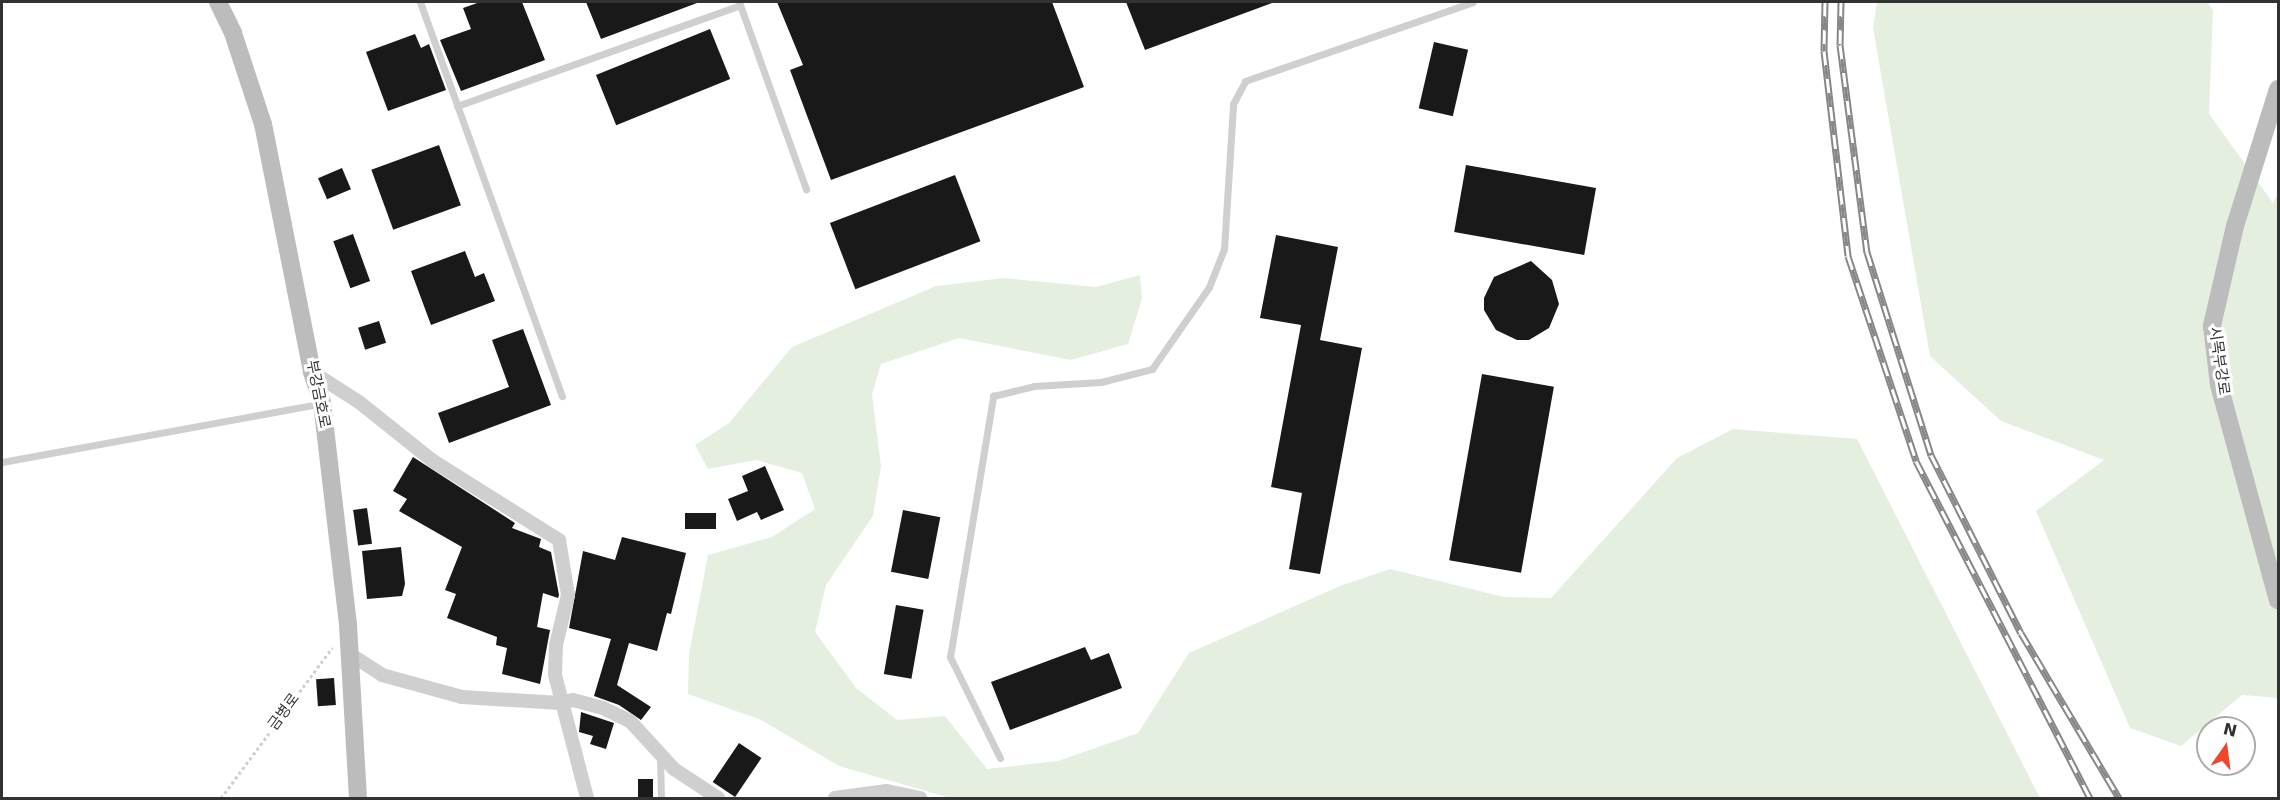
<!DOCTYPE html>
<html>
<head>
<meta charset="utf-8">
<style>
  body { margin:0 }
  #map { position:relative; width:2280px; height:800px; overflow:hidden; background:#fff; font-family:"DejaVu Sans","Noto Sans KR",sans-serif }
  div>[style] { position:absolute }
  .green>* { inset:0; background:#e5efe0 }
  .building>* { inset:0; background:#191919; transform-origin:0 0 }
  .path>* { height:3px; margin-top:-1.5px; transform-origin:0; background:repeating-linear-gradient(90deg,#cfcfcf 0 3px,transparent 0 6px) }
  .lane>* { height:7px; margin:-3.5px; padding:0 3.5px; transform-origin:3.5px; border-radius:3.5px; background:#cfcfcf }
  .street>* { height:14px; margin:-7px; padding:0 7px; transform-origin:7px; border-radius:7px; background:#cfcfcf }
  .secondary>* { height:18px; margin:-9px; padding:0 9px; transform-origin:9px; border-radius:9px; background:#bcbcbc }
  .rail>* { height:7px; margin-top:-3.5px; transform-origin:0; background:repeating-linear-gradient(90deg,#fff 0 14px,#878787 0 28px); box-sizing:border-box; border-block:2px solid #878787 }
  span { translate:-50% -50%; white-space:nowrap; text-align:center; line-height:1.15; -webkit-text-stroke:6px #fff; paint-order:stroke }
  .street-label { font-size:15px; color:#323232 }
  .frame { position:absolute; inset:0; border:3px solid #323232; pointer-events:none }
  .north { position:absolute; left:2196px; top:716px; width:60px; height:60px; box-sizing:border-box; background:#fff; border:2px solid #adadad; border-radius:50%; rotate:14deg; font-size:16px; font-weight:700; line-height:24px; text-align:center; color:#323232 }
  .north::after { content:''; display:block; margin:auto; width:21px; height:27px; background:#f1452c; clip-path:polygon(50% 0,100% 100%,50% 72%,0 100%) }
</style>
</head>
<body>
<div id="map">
  <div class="green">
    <div style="clip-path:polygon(1877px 2px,2207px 2px,2213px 10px,2209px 114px,2273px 203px,2278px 193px,2278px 698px,2242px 695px,2181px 746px,2130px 728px,2036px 511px,2104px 460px,2001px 421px,1930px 356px,1873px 28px)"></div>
    <div style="clip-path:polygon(1140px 275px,1142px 299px,1128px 344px,1071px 360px,959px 338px,881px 364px,872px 394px,881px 466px,873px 516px,826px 585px,815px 632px,856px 688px,897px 720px,945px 716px,987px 769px,1058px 761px,1138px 733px,1189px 653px,1340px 586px,1390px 569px,1504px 597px,1551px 598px,1677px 458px,1733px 429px,1857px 439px,2040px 798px,950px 798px,839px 766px,761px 720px,688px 694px,689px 654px,708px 555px,772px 537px,815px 509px,802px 473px,756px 460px,708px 469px,695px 445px,729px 423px,792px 347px,936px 286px,1004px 278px,1096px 287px)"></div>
  </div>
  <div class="building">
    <div style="clip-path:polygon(480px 2px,522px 2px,545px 60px,461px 91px,440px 40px,471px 29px,463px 8px)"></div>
    <div style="clip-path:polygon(586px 2px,696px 2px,697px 3px,601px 39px)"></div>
    <div style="clip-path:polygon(777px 2px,1052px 2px,1084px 87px,831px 180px,790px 70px,803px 65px)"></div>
    <div style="clip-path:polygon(1126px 2px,1271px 2px,1272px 3px,1145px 50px)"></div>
    <div style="left:710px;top:29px;width:54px;height:123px;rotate:68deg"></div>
    <div style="clip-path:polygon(415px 34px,421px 48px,429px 44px,446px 90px,388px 111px,366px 52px)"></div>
    <div style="left:1434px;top:42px;width:35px;height:68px;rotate:13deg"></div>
    <div style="left:439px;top:145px;width:64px;height:72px;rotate:70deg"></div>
    <div style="left:1466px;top:165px;width:132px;height:68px;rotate:10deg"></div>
    <div style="left:342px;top:168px;width:23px;height:26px;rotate:67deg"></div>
    <div style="left:955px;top:175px;width:71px;height:134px;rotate:69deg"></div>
    <div style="left:353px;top:234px;width:50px;height:21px;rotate:70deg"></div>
    <div style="clip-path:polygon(1276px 235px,1338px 247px,1320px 340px,1362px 348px,1320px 574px,1289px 569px,1302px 493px,1271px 487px,1301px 325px,1260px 318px)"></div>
    <div style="clip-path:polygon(465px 251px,475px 277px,484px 273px,495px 301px,431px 325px,411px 271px)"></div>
    <div style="clip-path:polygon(1531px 261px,1552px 280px,1559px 304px,1549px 328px,1529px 340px,1517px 340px,1496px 330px,1484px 310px,1484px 298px,1494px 277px)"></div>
    <div style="left:379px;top:321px;width:23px;height:22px;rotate:72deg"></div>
    <div style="clip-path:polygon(523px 329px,551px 405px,449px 443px,438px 413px,509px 387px,492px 340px)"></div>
    <div style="left:1482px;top:374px;width:73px;height:189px;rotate:10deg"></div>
    <div style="clip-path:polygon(413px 457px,515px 523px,512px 528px,541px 539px,539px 547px,551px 552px,559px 595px,558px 598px,543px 593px,537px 627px,550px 630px,540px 684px,502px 674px,507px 648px,496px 645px,497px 637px,447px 618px,456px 594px,445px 590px,462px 547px,399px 511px,407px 499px,393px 491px)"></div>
    <div style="clip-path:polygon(765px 466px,784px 510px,761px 520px,757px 512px,737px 521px,728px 499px,748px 491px,742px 476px)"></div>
    <div style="left:367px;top:508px;width:36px;height:14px;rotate:82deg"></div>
    <div style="left:903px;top:510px;width:38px;height:63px;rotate:11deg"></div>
    <div style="left:716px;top:513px;width:16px;height:31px;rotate:90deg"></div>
    <div style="clip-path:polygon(622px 537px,686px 553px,671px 614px,667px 613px,657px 651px,629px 643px,617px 685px,651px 707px,641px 720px,619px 705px,594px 696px,611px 639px,569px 628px,583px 551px,615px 560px)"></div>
    <div style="clip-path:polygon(401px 547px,405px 584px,402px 596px,367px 599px,362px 551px)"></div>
    <div style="left:896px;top:605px;width:28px;height:70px;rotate:10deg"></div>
    <div style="clip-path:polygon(1085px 647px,1091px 660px,1109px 653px,1122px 688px,1010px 730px,991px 682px)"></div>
    <div style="left:334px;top:678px;width:27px;height:18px;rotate:86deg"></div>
    <div style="clip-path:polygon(581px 712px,614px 723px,606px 749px,590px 744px,593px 736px,579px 732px)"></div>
    <div style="left:739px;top:743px;width:27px;height:47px;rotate:34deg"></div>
    <div style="left:638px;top:779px;width:15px;height:19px"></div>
  </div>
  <div class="path">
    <div style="left:221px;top:798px;width:187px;rotate:-53.5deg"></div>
  </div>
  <div class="lane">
    <div style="left:420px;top:2px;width:419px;rotate:70.2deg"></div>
    <div style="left:739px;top:2px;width:199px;rotate:70.3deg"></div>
    <div style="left:457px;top:106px;width:300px;rotate:-19.6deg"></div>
    <div style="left:2px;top:462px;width:325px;rotate:-10.4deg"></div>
    <div style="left:660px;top:757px;width:41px;rotate:88.6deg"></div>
    <div style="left:1000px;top:758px;width:113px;rotate:-116.3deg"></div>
    <div style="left:950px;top:657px;width:265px;rotate:-80.6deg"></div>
    <div style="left:993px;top:396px;width:42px;rotate:-13.7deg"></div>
    <div style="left:1034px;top:386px;width:67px;rotate:-3.4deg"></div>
    <div style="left:1101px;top:382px;width:53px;rotate:-14.3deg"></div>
    <div style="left:1152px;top:369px;width:100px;rotate:-55.2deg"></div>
    <div style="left:1209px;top:287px;width:41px;rotate:-68.5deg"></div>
    <div style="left:1224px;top:249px;width:145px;rotate:-86.4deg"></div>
    <div style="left:1233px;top:104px;width:26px;rotate:-62deg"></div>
    <div style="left:1245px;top:81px;width:241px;rotate:-19.1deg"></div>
  </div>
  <div class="street">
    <div style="left:312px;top:372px;width:56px;rotate:32.6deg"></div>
    <div style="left:359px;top:402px;width:95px;rotate:38.6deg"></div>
    <div style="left:433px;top:461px;width:149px;rotate:32.1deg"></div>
    <div style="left:559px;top:540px;width:56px;rotate:80.7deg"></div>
    <div style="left:568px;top:595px;width:51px;rotate:103.5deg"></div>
    <div style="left:556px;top:645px;width:30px;rotate:92deg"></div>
    <div style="left:555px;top:675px;width:127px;rotate:75.4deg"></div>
    <div style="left:350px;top:654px;width:38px;rotate:33deg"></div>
    <div style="left:382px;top:675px;width:83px;rotate:15.4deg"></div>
    <div style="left:462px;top:697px;width:98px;rotate:3.5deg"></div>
    <div style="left:560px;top:703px;width:13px;rotate:-13deg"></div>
    <div style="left:573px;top:700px;width:31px;rotate:15deg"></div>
    <div style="left:603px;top:708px;width:30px;rotate:26deg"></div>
    <div style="left:630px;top:721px;width:65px;rotate:47.5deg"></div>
    <div style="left:674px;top:769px;width:53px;rotate:33.4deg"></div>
    <div style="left:835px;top:798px;width:52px;rotate:-7.7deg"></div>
    <div style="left:887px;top:791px;width:34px;rotate:12deg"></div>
  </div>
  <div class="secondary">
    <div style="left:218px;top:2px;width:34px;rotate:64deg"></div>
    <div style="left:233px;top:33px;width:96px;rotate:71.8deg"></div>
    <div style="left:263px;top:124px;width:253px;rotate:78.8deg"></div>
    <div style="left:312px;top:372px;width:33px;rotate:72deg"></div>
    <div style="left:322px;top:403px;width:224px;rotate:83.3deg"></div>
    <div style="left:348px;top:625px;width:173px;rotate:86.7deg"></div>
    <div style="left:2278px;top:89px;width:144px;rotate:107.4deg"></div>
    <div style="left:2235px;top:226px;width:103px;rotate:103deg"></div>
    <div style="left:2212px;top:326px;width:59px;rotate:83.2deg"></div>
    <div style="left:2219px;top:385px;width:223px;rotate:74.7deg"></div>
  </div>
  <div class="rail">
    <div style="left:1825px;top:2px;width:49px;rotate:91.2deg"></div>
    <div style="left:1824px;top:51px;width:206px;rotate:83.3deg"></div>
    <div style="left:1848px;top:256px;width:216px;rotate:71.6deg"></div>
    <div style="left:1916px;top:461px;width:379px;rotate:62.7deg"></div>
    <div style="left:1841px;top:2px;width:43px;rotate:91.3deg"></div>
    <div style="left:1840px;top:45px;width:209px;rotate:82.6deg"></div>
    <div style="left:1867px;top:252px;width:213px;rotate:72.5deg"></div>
    <div style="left:1931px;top:455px;width:199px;rotate:63.2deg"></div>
    <div style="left:2021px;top:633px;width:192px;rotate:59.3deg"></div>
  </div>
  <div class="street-label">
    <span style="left:2219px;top:361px;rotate:82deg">시목부강로</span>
    <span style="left:318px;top:394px;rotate:79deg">부강금호로</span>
    <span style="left:284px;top:712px;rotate:-54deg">금병로</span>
  </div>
  <div class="frame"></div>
  <div class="north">N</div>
</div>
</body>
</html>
